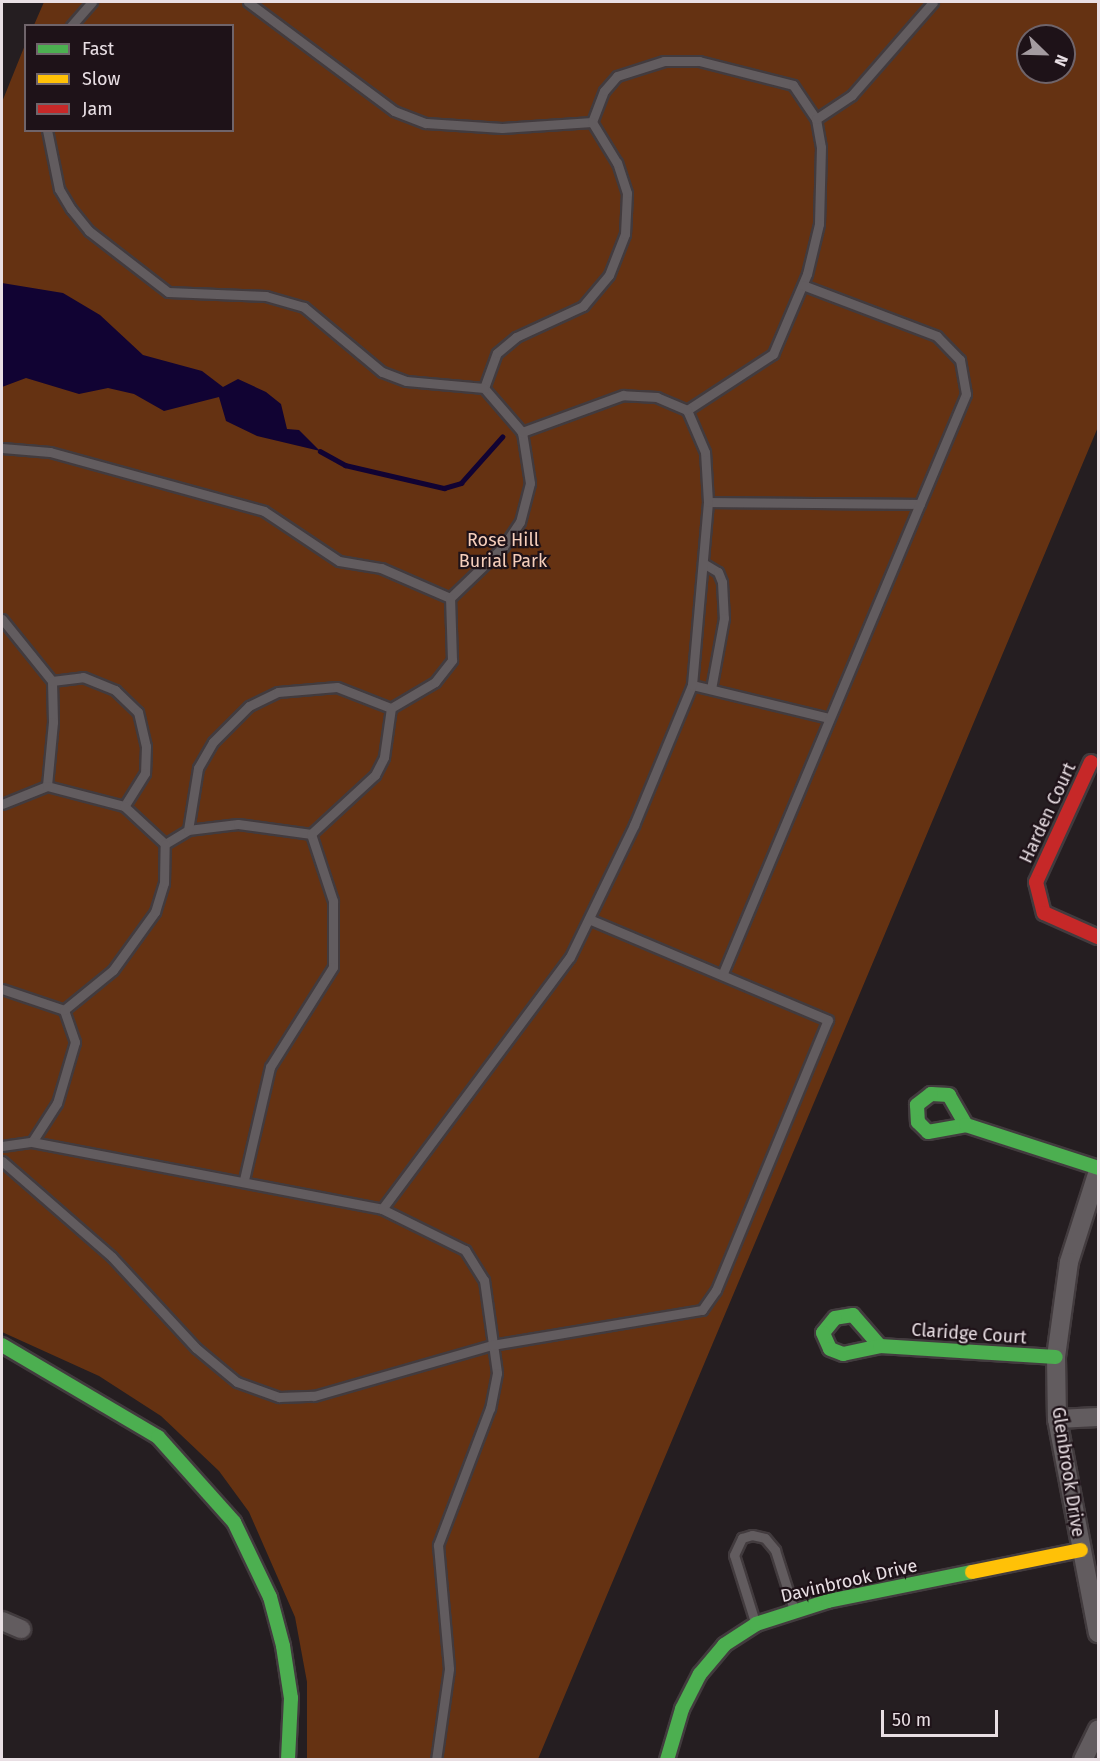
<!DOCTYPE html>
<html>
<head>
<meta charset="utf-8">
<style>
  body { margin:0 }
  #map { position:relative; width:1100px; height:1761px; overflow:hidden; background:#251e21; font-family:"Fira Sans",sans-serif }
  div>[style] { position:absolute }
  .green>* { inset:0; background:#653212 }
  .water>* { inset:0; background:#110333 }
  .stream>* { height:4.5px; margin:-2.25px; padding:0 2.25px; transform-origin:2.25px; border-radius:2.25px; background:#110333 }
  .roads { filter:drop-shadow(2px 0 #423b3e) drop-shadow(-2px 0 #423b3e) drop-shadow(0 2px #423b3e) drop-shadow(0 -2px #423b3e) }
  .lane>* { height:9px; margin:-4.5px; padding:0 4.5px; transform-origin:4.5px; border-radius:4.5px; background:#625c5f }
  .street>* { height:18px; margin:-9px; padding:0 9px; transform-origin:9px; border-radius:9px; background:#625c5f }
  .fast>* { height:14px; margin:-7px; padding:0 7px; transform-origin:7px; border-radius:7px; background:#4caf50 }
  .slow>* { height:14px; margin:-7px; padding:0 7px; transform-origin:7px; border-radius:7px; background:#ffc107 }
  .jam>* { height:14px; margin:-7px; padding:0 7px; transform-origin:7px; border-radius:7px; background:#c62828 }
  span { translate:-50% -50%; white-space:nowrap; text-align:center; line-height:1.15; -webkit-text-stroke:4.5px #1e1218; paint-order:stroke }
  .park-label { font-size:18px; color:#f5cebb }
  .street-label { font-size:18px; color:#e9dfe4 }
  .frame { position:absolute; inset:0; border:3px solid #e9dfe4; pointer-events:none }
  .legend { position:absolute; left:24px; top:24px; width:210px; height:108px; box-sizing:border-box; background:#1e1218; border:2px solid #6f646a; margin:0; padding:8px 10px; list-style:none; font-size:18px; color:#e9dfe4 }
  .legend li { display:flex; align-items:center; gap:12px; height:30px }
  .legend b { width:30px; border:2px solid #6f646a }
  .north { position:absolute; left:1016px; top:24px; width:60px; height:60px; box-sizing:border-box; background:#1e1218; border:2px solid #6f646a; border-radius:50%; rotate:113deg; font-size:16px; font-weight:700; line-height:24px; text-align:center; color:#e9dfe4 }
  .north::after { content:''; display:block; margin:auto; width:21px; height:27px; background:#a49ba0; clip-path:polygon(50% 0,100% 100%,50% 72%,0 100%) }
  .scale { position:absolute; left:881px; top:1710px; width:117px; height:27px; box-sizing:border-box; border:3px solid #e9dfe4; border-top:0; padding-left:8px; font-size:18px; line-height:21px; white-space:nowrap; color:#e9dfe4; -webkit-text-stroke:4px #1e1218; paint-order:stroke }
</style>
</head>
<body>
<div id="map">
  <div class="green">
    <div style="clip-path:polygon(evenodd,44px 2px,1098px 2px,1098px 427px,538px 1759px,307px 1759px,307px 1682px,295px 1617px,249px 1512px,219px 1471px,161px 1416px,99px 1376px,2px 1332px,2px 102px,25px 45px,26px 130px,232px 130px,232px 26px,34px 25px,44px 2px,1028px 36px,1064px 36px,1064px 72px,1028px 72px,1028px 36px)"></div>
  </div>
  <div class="water">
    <div style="clip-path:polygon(2px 283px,63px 293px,100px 315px,143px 355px,202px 371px,223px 387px,238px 379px,266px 392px,281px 404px,287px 429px,299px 430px,320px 451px,257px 436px,226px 421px,219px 397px,164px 411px,134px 394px,108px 388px,79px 394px,26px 378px,2px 387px)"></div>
  </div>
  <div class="stream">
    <div style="left:320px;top:451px;width:29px;rotate:29deg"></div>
    <div style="left:345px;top:465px;width:102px;rotate:13.1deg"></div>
    <div style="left:444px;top:488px;width:18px;rotate:-16deg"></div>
    <div style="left:461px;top:483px;width:62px;rotate:-48.3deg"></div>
  </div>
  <div class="roads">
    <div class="lane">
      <div style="left:248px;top:2px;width:182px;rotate:36.7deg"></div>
      <div style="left:394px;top:111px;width:34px;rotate:21deg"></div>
      <div style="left:426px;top:123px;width:76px;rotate:3.8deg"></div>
      <div style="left:502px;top:128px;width:90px;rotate:-3.8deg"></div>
      <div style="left:592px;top:122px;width:33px;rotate:-69deg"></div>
      <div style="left:604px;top:91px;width:20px;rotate:-49deg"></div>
      <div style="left:617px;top:76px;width:49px;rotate:-17.7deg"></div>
      <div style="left:664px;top:61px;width:35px"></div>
      <div style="left:699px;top:61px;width:97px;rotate:14.3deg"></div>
      <div style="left:793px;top:85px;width:41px;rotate:55.9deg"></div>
      <div style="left:816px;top:119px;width:28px;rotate:80deg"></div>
      <div style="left:821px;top:147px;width:77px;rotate:91.5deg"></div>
      <div style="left:819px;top:224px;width:51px;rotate:103.5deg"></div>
      <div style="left:807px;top:274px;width:87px;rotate:113deg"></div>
      <div style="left:773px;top:354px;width:103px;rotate:146.9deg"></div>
      <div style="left:71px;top:26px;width:32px;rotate:-49deg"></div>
      <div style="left:816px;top:119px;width:43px;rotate:-33.7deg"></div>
      <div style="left:852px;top:95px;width:123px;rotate:-48.9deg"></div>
      <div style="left:484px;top:388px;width:37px;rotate:-70deg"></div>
      <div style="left:497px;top:353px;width:25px;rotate:-40deg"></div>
      <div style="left:516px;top:337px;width:74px;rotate:-24.8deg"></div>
      <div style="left:583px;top:306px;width:40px;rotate:-50deg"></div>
      <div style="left:609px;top:275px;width:44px;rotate:-68.7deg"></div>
      <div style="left:625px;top:234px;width:41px;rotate:-87.2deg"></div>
      <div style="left:627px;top:193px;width:32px;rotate:-108deg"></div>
      <div style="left:617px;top:163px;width:48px;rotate:-121.4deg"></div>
      <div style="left:2px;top:448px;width:48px;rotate:4.8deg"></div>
      <div style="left:50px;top:452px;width:222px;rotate:15.4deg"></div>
      <div style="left:264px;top:511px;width:90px;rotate:33.7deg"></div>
      <div style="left:339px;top:561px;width:43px;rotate:9.5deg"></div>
      <div style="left:381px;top:568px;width:75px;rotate:23.5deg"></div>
      <div style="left:450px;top:598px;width:74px;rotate:-43.9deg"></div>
      <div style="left:503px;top:547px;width:30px;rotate:-56deg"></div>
      <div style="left:520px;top:522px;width:40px;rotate:-75.6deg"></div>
      <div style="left:530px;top:483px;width:52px;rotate:-98.9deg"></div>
      <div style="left:522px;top:432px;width:58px;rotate:-130.8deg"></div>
      <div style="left:484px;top:388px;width:78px;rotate:-174.9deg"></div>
      <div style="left:406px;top:381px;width:26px;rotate:-159deg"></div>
      <div style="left:382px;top:372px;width:102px;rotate:-140.2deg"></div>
      <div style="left:304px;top:307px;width:40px;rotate:-164deg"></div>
      <div style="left:266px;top:296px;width:98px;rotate:-177.7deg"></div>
      <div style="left:168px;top:292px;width:100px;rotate:-142.3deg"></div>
      <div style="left:89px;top:231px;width:28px;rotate:-129deg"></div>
      <div style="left:71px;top:209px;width:23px;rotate:-121deg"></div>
      <div style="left:59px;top:189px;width:60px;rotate:-101.5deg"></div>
      <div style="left:708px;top:502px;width:212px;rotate:0.5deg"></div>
      <div style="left:703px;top:563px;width:17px;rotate:31deg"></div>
      <div style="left:718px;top:572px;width:11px;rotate:68deg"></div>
      <div style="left:722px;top:582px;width:36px;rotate:87deg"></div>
      <div style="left:724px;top:618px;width:72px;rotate:100.4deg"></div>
      <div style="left:2px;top:619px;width:80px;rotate:51.1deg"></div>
      <div style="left:52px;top:681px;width:41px;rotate:88.6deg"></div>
      <div style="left:53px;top:722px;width:64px;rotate:95.4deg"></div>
      <div style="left:47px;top:786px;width:48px;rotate:158.2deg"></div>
      <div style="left:52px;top:681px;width:31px;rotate:-7deg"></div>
      <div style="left:83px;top:677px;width:35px;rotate:22deg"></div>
      <div style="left:115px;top:690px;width:32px;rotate:44deg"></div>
      <div style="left:138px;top:712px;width:35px;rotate:77deg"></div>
      <div style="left:146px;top:746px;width:27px;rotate:92deg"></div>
      <div style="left:145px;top:773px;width:39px;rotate:122deg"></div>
      <div style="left:692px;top:685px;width:140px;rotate:13.6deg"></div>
      <div style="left:47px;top:786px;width:80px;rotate:14.6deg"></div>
      <div style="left:124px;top:806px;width:56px;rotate:42.8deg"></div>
      <div style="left:165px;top:844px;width:27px;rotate:-31deg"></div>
      <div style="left:188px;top:830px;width:50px;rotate:-6.8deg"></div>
      <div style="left:238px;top:824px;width:74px;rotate:7.8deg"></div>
      <div style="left:311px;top:834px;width:71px;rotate:71.8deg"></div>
      <div style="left:333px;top:901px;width:66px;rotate:90deg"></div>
      <div style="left:333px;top:967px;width:118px;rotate:122.2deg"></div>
      <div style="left:270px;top:1067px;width:116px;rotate:103deg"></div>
      <div style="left:188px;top:830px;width:63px;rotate:-80.8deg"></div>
      <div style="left:198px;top:768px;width:30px;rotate:-60deg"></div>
      <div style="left:213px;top:742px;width:51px;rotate:-45deg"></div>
      <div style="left:249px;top:706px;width:32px;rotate:-26deg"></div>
      <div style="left:278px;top:692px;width:59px;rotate:-4.8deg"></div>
      <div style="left:337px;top:687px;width:58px;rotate:21.3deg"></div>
      <div style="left:391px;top:708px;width:51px;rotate:-30.6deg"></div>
      <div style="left:435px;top:682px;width:28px;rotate:-52deg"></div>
      <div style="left:452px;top:660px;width:62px;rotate:-91.8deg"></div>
      <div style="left:311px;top:834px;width:87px;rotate:-42.7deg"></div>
      <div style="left:375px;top:775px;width:20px;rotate:-63deg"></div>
      <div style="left:384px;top:757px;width:49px;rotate:-81.9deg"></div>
      <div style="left:723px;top:973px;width:628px;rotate:-67.23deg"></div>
      <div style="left:966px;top:394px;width:35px;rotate:-100deg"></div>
      <div style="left:960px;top:360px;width:33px;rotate:-134deg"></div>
      <div style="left:937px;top:336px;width:143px;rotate:-159.2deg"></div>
      <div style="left:2px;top:989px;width:65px;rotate:18.7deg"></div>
      <div style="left:64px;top:1010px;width:34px;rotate:71deg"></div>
      <div style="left:75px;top:1042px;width:64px;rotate:106.4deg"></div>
      <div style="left:57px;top:1103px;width:46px;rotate:122.7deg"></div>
      <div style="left:64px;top:1010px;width:63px;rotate:-39.2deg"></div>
      <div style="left:113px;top:970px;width:72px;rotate:-54.1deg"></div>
      <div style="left:155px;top:912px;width:30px;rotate:-73deg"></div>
      <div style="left:164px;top:883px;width:39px;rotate:-89deg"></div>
      <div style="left:2px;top:1146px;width:30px;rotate:-8deg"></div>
      <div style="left:32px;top:1142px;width:356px;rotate:10.8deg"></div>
      <div style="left:382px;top:1209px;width:93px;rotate:26.3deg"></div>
      <div style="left:465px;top:1250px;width:36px;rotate:58deg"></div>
      <div style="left:484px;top:1280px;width:94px;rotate:82deg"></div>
      <div style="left:497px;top:1373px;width:36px;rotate:101deg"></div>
      <div style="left:490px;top:1408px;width:147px;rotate:110.8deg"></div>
      <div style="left:438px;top:1545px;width:124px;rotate:84.9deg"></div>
      <div style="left:449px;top:1669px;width:92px;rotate:98.1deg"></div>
      <div style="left:2px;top:1161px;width:146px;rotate:41.1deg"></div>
      <div style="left:112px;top:1257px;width:124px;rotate:47.3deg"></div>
      <div style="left:196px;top:1348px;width:53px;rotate:39.7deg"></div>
      <div style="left:237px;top:1382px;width:45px;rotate:19.7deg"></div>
      <div style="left:279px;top:1397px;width:35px;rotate:-2deg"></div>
      <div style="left:314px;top:1396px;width:185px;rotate:-16deg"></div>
      <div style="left:492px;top:1345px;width:213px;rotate:-9.5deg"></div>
      <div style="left:702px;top:1310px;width:24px;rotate:-55deg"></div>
      <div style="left:716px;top:1290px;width:292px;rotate:-67.5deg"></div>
      <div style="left:828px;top:1020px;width:257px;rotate:-157.1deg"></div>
      <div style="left:382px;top:1209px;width:314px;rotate:-53.3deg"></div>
      <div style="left:570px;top:957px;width:147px;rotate:-64.1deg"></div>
      <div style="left:634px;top:825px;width:152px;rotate:-67.5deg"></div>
      <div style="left:692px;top:685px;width:184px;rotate:-85deg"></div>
      <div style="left:708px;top:502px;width:50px;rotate:-93.4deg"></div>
      <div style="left:705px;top:452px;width:46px;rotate:-113.2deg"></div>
      <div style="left:687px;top:410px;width:33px;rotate:-157deg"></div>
      <div style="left:657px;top:397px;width:34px;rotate:-177deg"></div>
      <div style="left:623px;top:395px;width:108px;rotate:159.9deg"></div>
      <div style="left:755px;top:1622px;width:70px;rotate:-107.4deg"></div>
      <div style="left:734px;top:1555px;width:19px;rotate:-65deg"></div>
      <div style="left:742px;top:1538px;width:10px;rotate:-17deg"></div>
      <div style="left:752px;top:1535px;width:13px;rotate:13deg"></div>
      <div style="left:765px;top:1538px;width:16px;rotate:50deg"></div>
      <div style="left:775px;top:1550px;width:63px;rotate:72.4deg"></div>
    </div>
    <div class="street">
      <div style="left:1098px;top:1171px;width:96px;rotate:107.7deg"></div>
      <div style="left:1069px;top:1262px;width:96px;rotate:97.8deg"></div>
      <div style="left:1056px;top:1357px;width:62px;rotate:89.1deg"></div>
      <div style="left:1057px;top:1419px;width:218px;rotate:79.2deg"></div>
      <div style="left:1057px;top:1419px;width:41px;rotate:-2.8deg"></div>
      <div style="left:2px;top:1621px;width:21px;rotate:23deg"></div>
      <div style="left:1083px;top:1760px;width:34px;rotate:-64deg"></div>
    </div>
    <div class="fast">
      <div style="left:966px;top:1125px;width:34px;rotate:-120deg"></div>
      <div style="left:949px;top:1095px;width:18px;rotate:-177deg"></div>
      <div style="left:931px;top:1094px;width:18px;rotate:142deg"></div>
      <div style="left:917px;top:1105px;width:17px;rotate:87deg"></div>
      <div style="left:918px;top:1122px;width:14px;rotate:45deg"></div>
      <div style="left:928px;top:1132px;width:39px;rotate:-10deg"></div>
      <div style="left:966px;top:1125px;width:139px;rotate:18deg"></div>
      <div style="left:2px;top:1345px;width:181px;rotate:30.5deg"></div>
      <div style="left:158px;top:1437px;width:114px;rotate:48.2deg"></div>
      <div style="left:234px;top:1522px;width:83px;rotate:64.4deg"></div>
      <div style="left:270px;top:1597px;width:51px;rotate:75.1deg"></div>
      <div style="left:283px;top:1646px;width:53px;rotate:81.3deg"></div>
      <div style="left:291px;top:1698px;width:62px;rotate:92.8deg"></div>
      <div style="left:880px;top:1346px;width:41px;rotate:-131.1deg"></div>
      <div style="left:853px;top:1315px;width:18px;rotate:171deg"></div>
      <div style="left:835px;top:1318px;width:19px;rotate:129deg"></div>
      <div style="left:823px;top:1333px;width:17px;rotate:66deg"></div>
      <div style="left:830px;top:1349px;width:14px;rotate:21deg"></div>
      <div style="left:843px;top:1354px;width:38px;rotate:-12deg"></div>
      <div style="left:880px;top:1346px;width:176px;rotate:3.6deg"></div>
      <div style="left:667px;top:1760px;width:53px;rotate:-73.6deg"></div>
      <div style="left:682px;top:1709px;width:39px;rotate:-63deg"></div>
      <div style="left:700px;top:1674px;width:38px;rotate:-50deg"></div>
      <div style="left:724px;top:1645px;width:38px;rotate:-33deg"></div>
      <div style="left:756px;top:1624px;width:76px;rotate:-17.7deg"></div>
      <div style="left:828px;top:1601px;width:147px;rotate:-11.4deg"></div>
    </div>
    <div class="slow">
      <div style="left:972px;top:1572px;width:111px;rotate:-11.4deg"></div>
    </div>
    <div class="jam">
      <div style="left:1091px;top:762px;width:132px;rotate:114.6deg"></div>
      <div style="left:1036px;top:882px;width:32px;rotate:76deg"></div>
      <div style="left:1044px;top:913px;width:59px;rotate:24deg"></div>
    </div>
  </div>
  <div class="park-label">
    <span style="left:503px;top:551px">Rose Hill<br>Burial Park</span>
  </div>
  <div class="street-label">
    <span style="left:1048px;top:813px;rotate:-65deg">Harden Court</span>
    <span style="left:969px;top:1334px;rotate:4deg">Claridge Court</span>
    <span style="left:1068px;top:1472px;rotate:81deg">Glenbrook Drive</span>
    <span style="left:849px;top:1581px;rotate:-13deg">Davinbrook Drive</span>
  </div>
  <div class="frame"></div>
  <ul class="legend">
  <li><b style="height:8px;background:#4caf50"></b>Fast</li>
  <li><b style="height:8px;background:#ffc107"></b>Slow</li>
  <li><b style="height:8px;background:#c62828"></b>Jam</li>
  </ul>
  <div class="north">N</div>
  <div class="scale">50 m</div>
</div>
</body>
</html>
